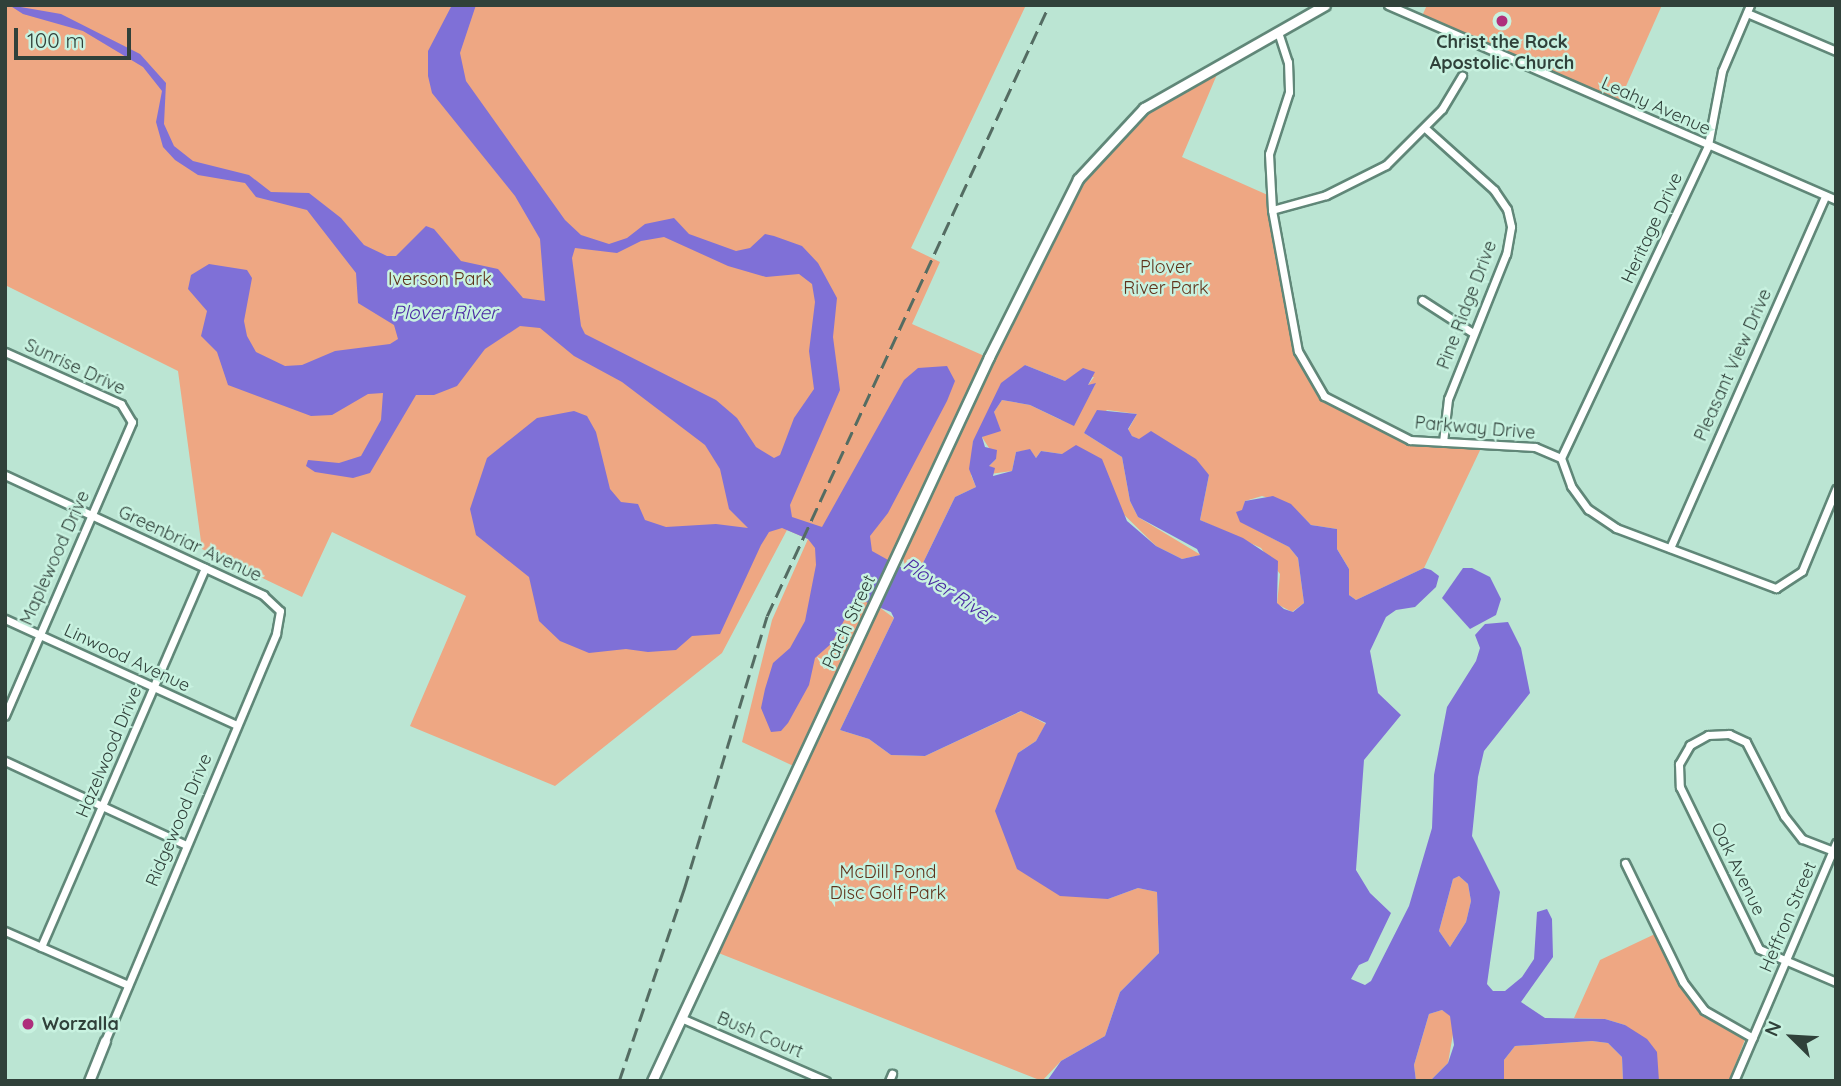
<!DOCTYPE html>
<html>
<head>
<meta charset="utf-8">
<style>
  body { margin:0 }
  #map { position:relative; width:1841px; height:1086px; overflow:hidden; background:#bbe5d3; font-family:Quicksand,sans-serif }
  div>[style] { position:absolute }
  .green>* { inset:0; background:#eea783 }
  .water>* { inset:0; background:#7f70d7 }
  .roads { filter:drop-shadow(2px 0 #608778) drop-shadow(-2px 0 #608778) drop-shadow(0 2px #608778) drop-shadow(0 -2px #608778) }
  .minor>* { height:7px; margin:-3.5px; padding:0 3.5px; transform-origin:3.5px; border-radius:3.5px; background:#fff }
  .tertiary>* { height:9px; margin:-4.5px; padding:0 4.5px; transform-origin:4.5px; border-radius:4.5px; background:#fff }
  .rail>* { height:2.5px; margin-top:-1.25px; transform-origin:0; background:repeating-linear-gradient(90deg,#546c62 0 14px,transparent 0 21px) }
  .dots>* { width:19px; height:19px; translate:-50% -50%; box-sizing:border-box; border:4px solid #c8f2e0; border-radius:50% }
  span { translate:-50% -50%; white-space:nowrap; text-align:center; line-height:1.15; -webkit-text-stroke:5px #c8f2e0; paint-order:stroke }
  .poi-label { font-size:18px; color:#30413a; font-weight:700 }
  .left { translate:0 -50%; text-align:left }
  .street-label { font-size:18px; color:#30413a }
  .park-label { font-size:18px; color:#5f331b }
  .water-label { font-size:19px; color:#4a29a3; font-style:italic }
  .frame { position:absolute; inset:0; border:7px solid #30413a; pointer-events:none }
  .north { position:absolute; left:1757px; top:1002px; width:70px; height:70px; -webkit-text-stroke:5px #c8f2e0; paint-order:stroke; rotate:294deg; font-size:19px; font-weight:700; line-height:28px; text-align:center; color:#30413a }
  .north::after { content:''; display:block; margin:auto; width:24px; height:32px; background:#30413a; clip-path:polygon(50% 0,100% 100%,50% 72%,0 100%) }
  .scale { position:absolute; left:14px; top:28px; width:117px; height:32px; box-sizing:border-box; border:4px solid #30413a; border-top:0; padding-left:9px; font-size:21px; line-height:24px; white-space:nowrap; color:#30413a; -webkit-text-stroke:5px #c8f2e0; paint-order:stroke }
</style>
</head>
<body>
<div id="map">
  <div class="green">
    <div style="clip-path:polygon(5px 5px,1026px 5px,911px 248px,940px 262px,912px 324px,989px 358px,1078px 179px,1144px 108px,1221px 65px,1182px 157px,1270px 196px,1298px 351px,1324px 396px,1410px 440px,1483px 444px,1424px 568px,1356px 600px,1349px 595px,1349px 569px,1337px 549px,1337px 529px,1311px 525px,1291px 505px,1262px 496px,1245px 501px,1240px 521px,1289px 547px,1298px 558px,1304px 603px,1292px 612px,1277px 604px,1280px 574px,1261px 548px,1200px 520px,1209px 475px,1132px 436px,1128px 430px,1137px 414px,1107px 410px,1084px 433px,1122px 457px,1130px 501px,1138px 517px,1201px 555px,1182px 559px,1156px 546px,1062px 454px,1041px 451px,1036px 458px,1030px 450px,1016px 452px,1012px 471px,990px 474px,989px 466px,996px 459px,982px 437px,996px 427px,994px 412px,1002px 400px,1030px 405px,1061px 420px,1079px 414px,1095px 385px,1088px 385px,1094px 377px,1065px 381px,1025px 365px,973px 441px,971px 475px,976px 487px,955px 497px,922px 565px,906px 570px,902px 554px,859px 647px,879px 607px,894px 618px,840px 730px,869px 739px,891px 755px,925px 756px,1022px 711px,1046px 724px,1036px 741px,1018px 753px,1108px 899px,1138px 888px,1157px 892px,1159px 953px,1120px 992px,1105px 1036px,1061px 1061px,1042px 1081px,716px 952px,802px 770px,742px 742px,772px 620px,808px 539px,787px 530px,722px 653px,555px 786px,410px 726px,466px 596px,332px 532px,302px 597px,202px 549px,178px 371px,5px 285px)"></div>
    <div style="clip-path:polygon(1427px 5px,1662px 5px,1619px 102px,1422px 16px)"></div>
    <div style="clip-path:polygon(1459px 876px,1468px 884px,1471px 901px,1466px 922px,1450px 947px,1439px 931px,1453px 879px)"></div>
    <div style="clip-path:polygon(1655px 934px,1695px 1007px,1746px 1037px,1729px 1081px,1659px 1081px,1625px 1025px,1605px 1019px,1574px 1018px,1600px 960px)"></div>
    <div style="clip-path:polygon(1442px 1010px,1450px 1015px,1454px 1028px,1448px 1063px,1430px 1081px,1416px 1081px,1414px 1065px,1429px 1014px)"></div>
    <div style="clip-path:polygon(1592px 1041px,1608px 1043px,1622px 1057px,1623px 1081px,1504px 1081px,1504px 1060px,1515px 1046px)"></div>
  </div>
  <div class="water">
    <div style="clip-path:polygon(evenodd,9px 5px,61px 14px,140px 54px,166px 83px,164px 124px,174px 146px,193px 161px,249px 175px,271px 192px,309px 193px,341px 218px,364px 245px,387px 256px,396px 256px,426px 226px,434px 229px,461px 261px,498px 269px,523px 298px,545px 301px,540px 239px,515px 196px,432px 93px,428px 76px,428px 51px,452px 5px,476px 5px,460px 53px,466px 81px,565px 220px,581px 235px,609px 244px,627px 238px,645px 224px,674px 218px,689px 234px,736px 251px,750px 248px,765px 234px,774px 236px,802px 246px,818px 263px,837px 298px,833px 337px,840px 390px,790px 505px,792px 517px,822px 527px,904px 380px,918px 368px,947px 366px,955px 381px,947px 401px,888px 513px,870px 536px,872px 551px,906px 570px,922px 565px,955px 497px,976px 487px,969px 469px,973px 441px,1001px 383px,1025px 365px,1065px 381px,1083px 368px,1095px 372px,1088px 385px,1096px 383px,1074px 426px,1030px 405px,1002px 400px,994px 412px,1001px 431px,982px 437px,985px 447px,997px 450px,996px 459px,989px 466px,995px 468px,993px 476px,1012px 471px,1016px 452px,1030px 449px,1036px 458px,1041px 451px,1062px 454px,1076px 445px,1102px 459px,1127px 521px,1156px 546px,1182px 559px,1200px 555px,1197px 549px,1138px 517px,1130px 501px,1122px 457px,1084px 433px,1097px 410px,1137px 414px,1128px 429px,1132px 436px,1139px 439px,1151px 431px,1196px 459px,1209px 475px,1200px 520px,1243px 538px,1278px 561px,1277px 603px,1284px 609px,1293px 612px,1304px 603px,1298px 558px,1289px 547px,1240px 522px,1236px 512px,1242px 510px,1245px 501px,1273px 496px,1291px 504px,1311px 525px,1337px 529px,1337px 549px,1349px 569px,1349px 595px,1356px 600px,1424px 568px,1431px 570px,1439px 576px,1436px 587px,1415px 607px,1396px 610px,1386px 617px,1370px 651px,1378px 693px,1401px 715px,1364px 760px,1356px 870px,1370px 893px,1391px 913px,1368px 961px,1359px 965px,1351px 979px,1365px 985px,1371px 981px,1409px 906px,1432px 828px,1434px 775px,1447px 707px,1476px 661px,1480px 648px,1475px 635px,1485px 624px,1508px 622px,1521px 648px,1530px 693px,1484px 751px,1478px 777px,1472px 836px,1500px 892px,1487px 984px,1493px 991px,1505px 991px,1522px 977px,1534px 959px,1537px 912px,1547px 909px,1552px 919px,1553px 957px,1521px 1002px,1545px 1018px,1605px 1019px,1625px 1025px,1647px 1039px,1657px 1052px,1659px 1081px,1623px 1081px,1622px 1057px,1608px 1043px,1592px 1041px,1515px 1046px,1504px 1060px,1504px 1081px,1430px 1081px,1448px 1063px,1454px 1045px,1450px 1016px,1442px 1010px,1429px 1014px,1414px 1065px,1416px 1081px,1047px 1081px,1061px 1061px,1105px 1036px,1120px 992px,1159px 953px,1157px 892px,1138px 888px,1108px 899px,1060px 896px,1017px 869px,995px 811px,1018px 753px,1036px 741px,1046px 723px,1021px 711px,925px 756px,891px 755px,869px 739px,840px 730px,894px 618px,891px 612px,856px 598px,832px 643px,815px 658px,809px 685px,788px 723px,781px 731px,771px 732px,761px 708px,765px 689px,773px 663px,790px 648px,805px 621px,816px 565px,815px 548px,808px 539px,782px 528px,769px 532px,761px 545px,720px 634px,692px 636px,676px 650px,648px 652px,626px 649px,589px 653px,560px 641px,539px 621px,529px 577px,476px 535px,470px 509px,487px 458px,537px 418px,574px 411px,587px 416px,596px 432px,610px 489px,621px 502px,638px 504px,645px 520px,666px 527px,716px 524px,748px 528px,729px 509px,720px 469px,705px 445px,622px 382px,574px 356px,540px 328px,520px 326px,485px 349px,457px 386px,434px 395px,416px 395px,370px 473px,353px 478px,315px 472px,306px 466px,308px 460px,339px 463px,361px 456px,381px 420px,383px 393px,368px 394px,332px 415px,311px 416px,228px 385px,217px 352px,201px 336px,207px 311px,188px 289px,191px 275px,209px 264px,247px 270px,252px 278px,244px 321px,247px 336px,256px 352px,285px 366px,302px 365px,335px 351px,390px 344px,398px 339px,394px 325px,358px 303px,356px 273px,307px 210px,256px 197px,245px 183px,198px 175px,175px 160px,163px 147px,156px 122px,162px 91px,143px 67px,83px 31px,23px 14px,9px 5px,664px 237px,728px 266px,766px 277px,799px 274px,812px 284px,815px 302px,809px 351px,814px 389px,794px 418px,780px 455px,774px 458px,756px 447px,737px 418px,716px 400px,585px 334px,581px 326px,572px 258px,575px 248px,617px 253px,641px 241px,664px 237px,9px 5px,1459px 876px,1468px 884px,1471px 901px,1466px 922px,1450px 947px,1439px 931px,1453px 879px,1459px 876px)"></div>
    <div style="clip-path:polygon(1463px 568px,1472px 568px,1490px 577px,1501px 599px,1496px 615px,1470px 629px,1442px 598px)"></div>
  </div>
  <div class="roads">
    <div class="minor">
      <div style="left:1388px;top:5px;width:489px;rotate:23.5deg"></div>
      <div style="left:1747px;top:13px;width:97px;rotate:23.1deg"></div>
      <div style="left:1279px;top:35px;width:28px;rotate:72deg"></div>
      <div style="left:1288px;top:62px;width:30px;rotate:88deg"></div>
      <div style="left:1289px;top:92px;width:65px;rotate:107.9deg"></div>
      <div style="left:1269px;top:154px;width:56px;rotate:86.9deg"></div>
      <div style="left:1272px;top:210px;width:143px;rotate:79.6deg"></div>
      <div style="left:1298px;top:351px;width:52px;rotate:60deg"></div>
      <div style="left:1324px;top:396px;width:97px;rotate:27.1deg"></div>
      <div style="left:1410px;top:440px;width:125px;rotate:3.2deg"></div>
      <div style="left:1535px;top:447px;width:28px;rotate:23deg"></div>
      <div style="left:1561px;top:458px;width:30px;rotate:70deg"></div>
      <div style="left:1571px;top:486px;width:29px;rotate:54deg"></div>
      <div style="left:1588px;top:509px;width:34px;rotate:34deg"></div>
      <div style="left:1616px;top:528px;width:171px;rotate:20.6deg"></div>
      <div style="left:1776px;top:588px;width:31px;rotate:-33deg"></div>
      <div style="left:1802px;top:571px;width:89px;rotate:-67.5deg"></div>
      <div style="left:1425px;top:128px;width:93px;rotate:41.9deg"></div>
      <div style="left:1494px;top:190px;width:23px;rotate:56deg"></div>
      <div style="left:1507px;top:209px;width:18px;rotate:77deg"></div>
      <div style="left:1511px;top:227px;width:27px;rotate:100deg"></div>
      <div style="left:1506px;top:254px;width:156px;rotate:111.8deg"></div>
      <div style="left:1448px;top:399px;width:43px;rotate:96.6deg"></div>
      <div style="left:1272px;top:210px;width:56px;rotate:-15.5deg"></div>
      <div style="left:1326px;top:195px;width:67px;rotate:-26.6deg"></div>
      <div style="left:1386px;top:165px;width:79px;rotate:-45deg"></div>
      <div style="left:1442px;top:109px;width:39px;rotate:-59deg"></div>
      <div style="left:1422px;top:300px;width:61px;rotate:32.9deg"></div>
      <div style="left:5px;top:352px;width:127px;rotate:24.1deg"></div>
      <div style="left:121px;top:404px;width:21px;rotate:59deg"></div>
      <div style="left:132px;top:422px;width:320px;rotate:113.4deg"></div>
      <div style="left:1561px;top:458px;width:346px;rotate:-64.8deg"></div>
      <div style="left:1708px;top:145px;width:75px;rotate:-79.3deg"></div>
      <div style="left:1722px;top:71px;width:72px;rotate:-67deg"></div>
      <div style="left:5px;top:475px;width:285px;rotate:24.9deg"></div>
      <div style="left:263px;top:595px;width:23px;rotate:43deg"></div>
      <div style="left:280px;top:611px;width:23px;rotate:100deg"></div>
      <div style="left:276px;top:634px;width:441px;rotate:112.8deg"></div>
      <div style="left:1670px;top:548px;width:385px;rotate:-66.2deg"></div>
      <div style="left:5px;top:619px;width:254px;rotate:24.6deg"></div>
      <div style="left:5px;top:761px;width:200px;rotate:24.9deg"></div>
      <div style="left:1836px;top:852px;width:36px;rotate:-159deg"></div>
      <div style="left:1802px;top:839px;width:29px;rotate:-128deg"></div>
      <div style="left:1784px;top:816px;width:83px;rotate:-117.2deg"></div>
      <div style="left:1746px;top:742px;width:19px;rotate:-155deg"></div>
      <div style="left:1729px;top:734px;width:21px;rotate:177deg"></div>
      <div style="left:1708px;top:735px;width:21px;rotate:151deg"></div>
      <div style="left:1690px;top:745px;width:22px;rotate:120deg"></div>
      <div style="left:1679px;top:764px;width:23px;rotate:88deg"></div>
      <div style="left:1680px;top:787px;width:180px;rotate:64deg"></div>
      <div style="left:1759px;top:949px;width:84px;rotate:23.2deg"></div>
      <div style="left:1625px;top:863px;width:132px;rotate:64deg"></div>
      <div style="left:1683px;top:982px;width:35px;rotate:53deg"></div>
      <div style="left:1704px;top:1010px;width:56px;rotate:29.7deg"></div>
      <div style="left:5px;top:931px;width:134px;rotate:23.7deg"></div>
      <div style="left:41px;top:947px;width:413px;rotate:-66.6deg"></div>
      <div style="left:681px;top:1018px;width:158px;rotate:23.5deg"></div>
      <div style="left:889px;top:1081px;width:8px;rotate:-67deg"></div>
      <div style="left:1734px;top:1081px;width:259px;rotate:-66.8deg"></div>
    </div>
    <div class="tertiary">
      <div style="left:89px;top:1081px;width:43px;rotate:-68.2deg"></div>
      <div style="left:652px;top:1081px;width:799px;rotate:-65.04deg"></div>
      <div style="left:989px;top:357px;width:199px;rotate:-63.4deg"></div>
      <div style="left:1078px;top:179px;width:97px;rotate:-47.1deg"></div>
      <div style="left:1144px;top:108px;width:208px;rotate:-29.6deg"></div>
    </div>
  </div>
  <div class="rail">
    <div style="left:619px;top:1081px;width:203px;rotate:-71.3deg"></div>
    <div style="left:684px;top:889px;width:285px;rotate:-73.1deg"></div>
    <div style="left:767px;top:616px;width:673px;rotate:-65.22deg"></div>
  </div>
  <div class="dots">
    <div style="left:1502px;top:21px;background:#ae2f7c"></div>
    <div style="left:28px;top:1024px;background:#ae2f7c"></div>
  </div>
  <div class="poi-label">
    <span style="left:1502px;top:53px">Christ the Rock<br>Apostolic Church</span>
    <span class="left" style="left:42px;top:1024px">Worzalla</span>
  </div>
  <div class="street-label">
    <span style="left:1656px;top:106px;rotate:24deg">Leahy Avenue</span>
    <span style="left:1652px;top:228px;rotate:-65deg">Heritage Drive</span>
    <span style="left:1467px;top:305px;rotate:-69deg">Pine Ridge Drive</span>
    <span style="left:1733px;top:365px;rotate:-66deg">Pleasant View Drive</span>
    <span style="left:75px;top:367px;rotate:25deg">Sunrise Drive</span>
    <span style="left:1475px;top:428px;rotate:5deg">Parkway Drive</span>
    <span style="left:190px;top:544px;rotate:25deg">Greenbriar Avenue</span>
    <span style="left:55px;top:558px;rotate:-66deg">Maplewood Drive</span>
    <span style="left:849px;top:622px;rotate:-65deg">Patch Street</span>
    <span style="left:127px;top:658px;rotate:25deg">Linwood Avenue</span>
    <span style="left:109px;top:752px;rotate:-67deg">Hazelwood Drive</span>
    <span style="left:179px;top:820px;rotate:-67deg">Ridgewood Drive</span>
    <span style="left:1738px;top:869px;rotate:64deg">Oak Avenue</span>
    <span style="left:1788px;top:917px;rotate:-67deg">Heffron Street</span>
    <span style="left:760px;top:1035px;rotate:23deg">Bush Court</span>
  </div>
  <div class="park-label">
    <span style="left:1166px;top:278px">Plover<br>River Park</span>
    <span style="left:440px;top:279px">Iverson Park</span>
    <span style="left:888px;top:883px">McDill Pond<br>Disc Golf Park</span>
  </div>
  <div class="water-label">
    <span style="left:445px;top:313px">Plover River</span>
    <span style="left:949px;top:591px;rotate:33deg">Plover River</span>
  </div>
  <div class="frame"></div>
  <div class="north">N</div>
  <div class="scale">100 m</div>
</div>
</body>
</html>
